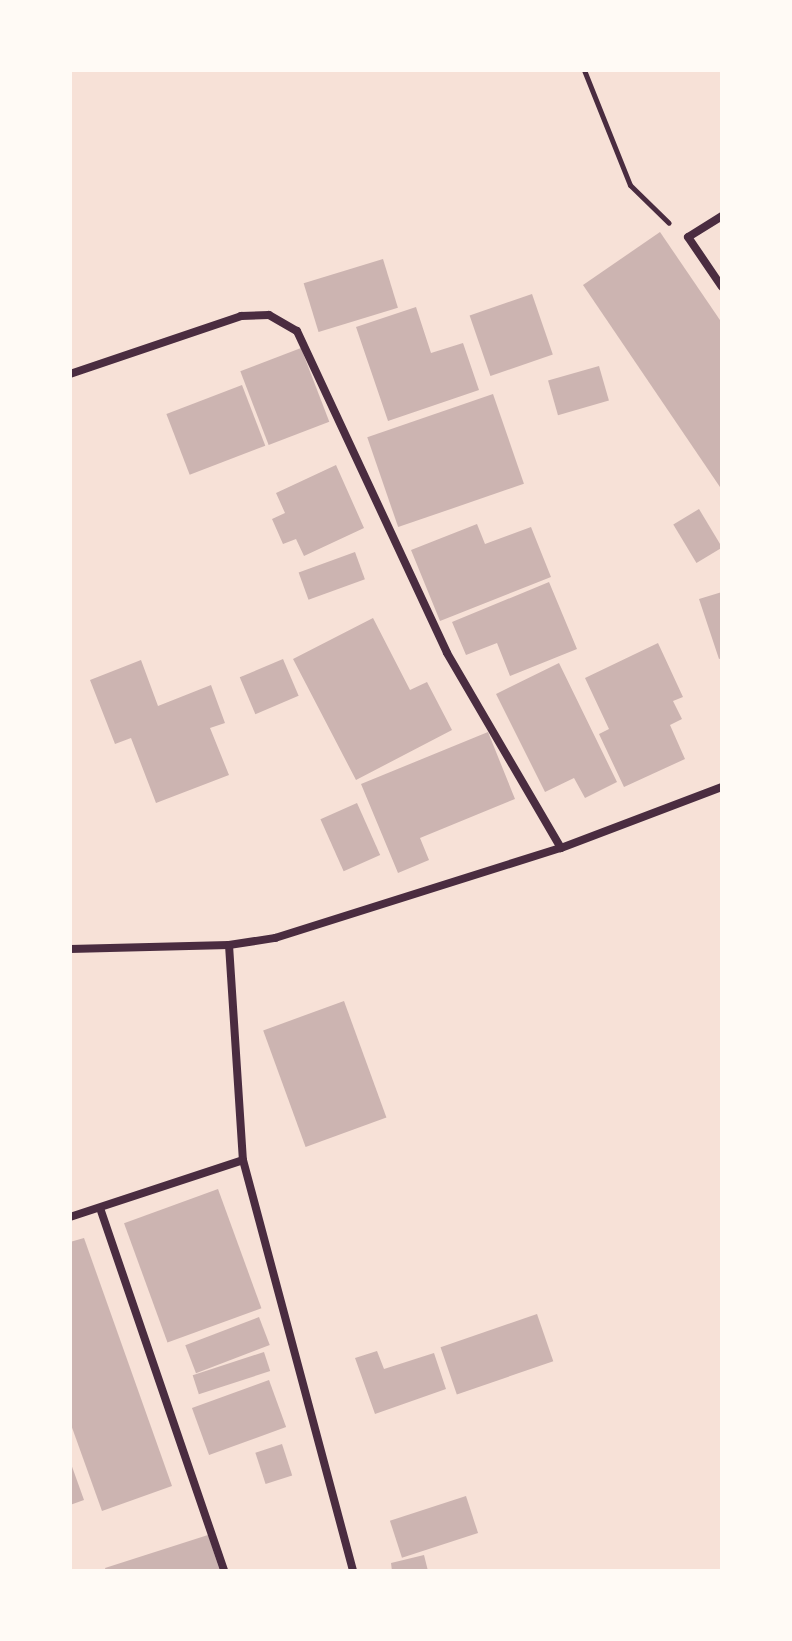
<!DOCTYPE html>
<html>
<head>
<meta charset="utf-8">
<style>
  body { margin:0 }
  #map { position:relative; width:792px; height:1641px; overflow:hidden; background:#f7e1d7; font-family:Overpass,sans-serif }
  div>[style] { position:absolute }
  .building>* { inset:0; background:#ccb4b1; transform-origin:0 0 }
  .path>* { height:5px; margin:-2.5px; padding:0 2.5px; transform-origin:2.5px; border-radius:2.5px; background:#4a2c40 }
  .minor>* { height:8px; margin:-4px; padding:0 4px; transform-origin:4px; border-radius:4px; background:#4a2c40 }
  span { translate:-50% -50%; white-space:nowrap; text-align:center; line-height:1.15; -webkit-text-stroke:6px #fffaf5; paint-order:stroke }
  .frame { position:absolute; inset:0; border:72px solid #fffaf5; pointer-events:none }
</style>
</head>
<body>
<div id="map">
  <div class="building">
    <div style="clip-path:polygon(660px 232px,722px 323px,722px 490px,583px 285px)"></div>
    <div style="left:383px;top:259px;width:51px;height:83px;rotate:73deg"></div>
    <div style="left:532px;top:294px;width:64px;height:66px;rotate:71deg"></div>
    <div style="clip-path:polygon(416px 307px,431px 353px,463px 343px,479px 390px,388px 421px,356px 327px)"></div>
    <div style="left:301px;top:348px;width:79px;height:65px;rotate:69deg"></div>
    <div style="left:599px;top:366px;width:36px;height:53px;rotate:74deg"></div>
    <div style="left:242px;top:385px;width:65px;height:81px;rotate:69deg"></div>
    <div style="left:493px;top:394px;width:95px;height:133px;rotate:71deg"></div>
    <div style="clip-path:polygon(336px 465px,364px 528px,304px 556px,296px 539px,283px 544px,272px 519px,285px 513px,276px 493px)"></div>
    <div style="left:699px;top:509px;width:45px;height:30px;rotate:59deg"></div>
    <div style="clip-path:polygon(477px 524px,485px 544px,531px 527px,551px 577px,440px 621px,411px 550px)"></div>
    <div style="left:355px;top:552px;width:29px;height:60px;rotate:70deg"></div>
    <div style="clip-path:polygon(549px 582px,577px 649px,510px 676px,497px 643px,466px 655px,452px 622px)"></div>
    <div style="clip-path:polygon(722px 592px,722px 658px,719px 659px,699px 599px)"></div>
    <div style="clip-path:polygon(373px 618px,410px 690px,427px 682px,452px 730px,356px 780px,293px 659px)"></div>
    <div style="clip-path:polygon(658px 643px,683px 697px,673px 701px,682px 719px,670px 725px,685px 759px,624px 787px,599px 734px,609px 729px,585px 678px)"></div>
    <div style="left:283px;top:659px;width:40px;height:47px;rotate:67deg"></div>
    <div style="clip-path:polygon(141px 660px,158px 706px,211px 685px,225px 723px,210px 728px,229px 775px,156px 803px,131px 738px,115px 744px,90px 680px)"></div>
    <div style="clip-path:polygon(559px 663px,617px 782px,585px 798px,574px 778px,545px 792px,496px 694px)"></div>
    <div style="clip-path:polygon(488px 732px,515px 799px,420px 838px,429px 860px,398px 873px,361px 784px)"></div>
    <div style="left:357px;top:803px;width:57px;height:40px;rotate:66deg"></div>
    <div style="left:344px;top:1001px;width:124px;height:86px;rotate:70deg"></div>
    <div style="left:218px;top:1189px;width:127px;height:100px;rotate:70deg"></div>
    <div style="clip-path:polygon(84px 1238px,172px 1486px,102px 1511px,70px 1422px,70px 1242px)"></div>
    <div style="left:537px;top:1314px;width:50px;height:102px;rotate:71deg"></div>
    <div style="left:259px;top:1317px;width:30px;height:79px;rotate:69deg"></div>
    <div style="clip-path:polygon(377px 1351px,384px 1369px,434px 1353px,446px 1389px,375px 1414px,355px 1358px)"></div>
    <div style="left:264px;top:1352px;width:20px;height:75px;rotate:72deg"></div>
    <div style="left:269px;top:1380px;width:50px;height:82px;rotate:70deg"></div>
    <div style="left:282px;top:1444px;width:33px;height:28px;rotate:72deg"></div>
    <div style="clip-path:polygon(70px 1461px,84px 1500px,70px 1505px)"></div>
    <div style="left:466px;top:1496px;width:39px;height:80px;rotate:72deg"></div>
    <div style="clip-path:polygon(208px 1535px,220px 1571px,106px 1571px,105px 1568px)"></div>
    <div style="clip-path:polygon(424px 1555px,428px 1571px,392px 1571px,391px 1563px)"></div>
  </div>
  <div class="path">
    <div style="left:584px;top:70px;width:124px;rotate:68.2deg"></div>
    <div style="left:630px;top:185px;width:54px;rotate:44.3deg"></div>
  </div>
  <div class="minor">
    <div style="left:722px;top:216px;width:40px;rotate:148deg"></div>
    <div style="left:688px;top:237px;width:60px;rotate:55.8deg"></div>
    <div style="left:70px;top:374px;width:181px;rotate:-18.7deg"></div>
    <div style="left:241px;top:316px;width:28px;rotate:-2deg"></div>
    <div style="left:269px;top:315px;width:32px;rotate:30deg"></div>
    <div style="left:297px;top:331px;width:355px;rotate:65deg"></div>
    <div style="left:447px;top:653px;width:226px;rotate:59.7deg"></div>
    <div style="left:229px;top:945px;width:215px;rotate:86.3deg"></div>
    <div style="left:243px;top:1160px;width:425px;rotate:75deg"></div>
    <div style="left:70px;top:949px;width:159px;rotate:-1.4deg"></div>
    <div style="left:229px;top:945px;width:47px;rotate:-8.7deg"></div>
    <div style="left:275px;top:938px;width:300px;rotate:-17.5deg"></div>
    <div style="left:561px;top:848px;width:172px;rotate:-20.8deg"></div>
    <div style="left:100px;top:1208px;width:384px;rotate:71.1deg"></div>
    <div style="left:70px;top:1217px;width:182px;rotate:-18.2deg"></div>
  </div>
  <div class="frame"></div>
</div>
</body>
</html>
